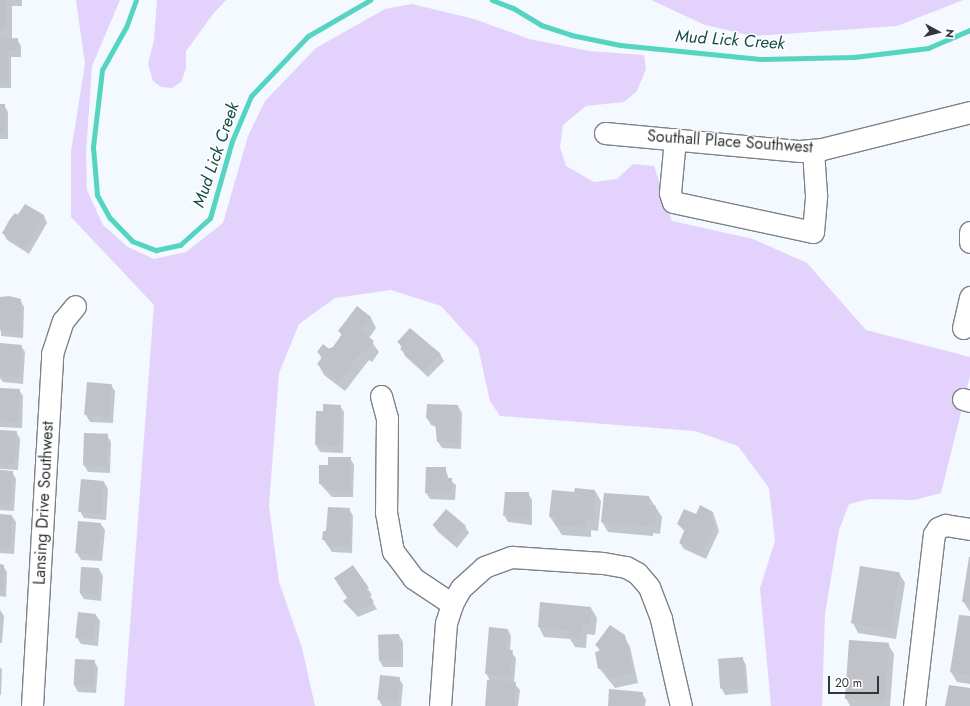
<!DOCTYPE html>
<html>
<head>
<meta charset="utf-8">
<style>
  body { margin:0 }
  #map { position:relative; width:970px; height:706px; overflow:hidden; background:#f3f9fe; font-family:Jost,sans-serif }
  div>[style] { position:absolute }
  .green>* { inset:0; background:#e2d2fc }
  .shadow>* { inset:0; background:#0003 }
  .stream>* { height:5px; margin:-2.5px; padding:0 2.5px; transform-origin:2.5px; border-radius:2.5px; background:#55d5c1 }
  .building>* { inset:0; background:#c0c2c8; transform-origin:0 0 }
  .roads { filter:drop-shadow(1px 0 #7d8387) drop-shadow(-1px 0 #7d8387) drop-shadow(0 1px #7d8387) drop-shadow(0 -1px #7d8387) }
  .minor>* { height:21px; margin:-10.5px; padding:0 10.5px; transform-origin:10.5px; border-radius:10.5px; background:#fff }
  span { translate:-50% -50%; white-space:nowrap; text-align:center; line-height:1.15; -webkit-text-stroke:3px #fff; paint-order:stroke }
  .street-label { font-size:16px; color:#333537 }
  .water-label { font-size:17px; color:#154d44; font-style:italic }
  .north { position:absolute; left:918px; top:12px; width:40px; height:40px; -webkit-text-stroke:3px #fff; paint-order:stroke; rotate:97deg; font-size:11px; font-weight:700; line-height:16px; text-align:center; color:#333537 }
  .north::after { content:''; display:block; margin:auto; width:14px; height:18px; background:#333537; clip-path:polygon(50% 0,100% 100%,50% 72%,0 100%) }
  .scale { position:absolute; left:828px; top:676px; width:51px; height:18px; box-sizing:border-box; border:2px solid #333537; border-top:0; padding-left:5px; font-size:12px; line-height:14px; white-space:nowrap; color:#333537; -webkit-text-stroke:3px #fff; paint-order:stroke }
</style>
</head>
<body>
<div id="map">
  <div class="green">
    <div style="clip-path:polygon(76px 0,120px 0,92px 66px,86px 152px,87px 190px,103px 225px,128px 247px,154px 259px,186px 252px,223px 223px,248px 136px,265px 101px,316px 48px,385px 9px,412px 4px,474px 19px,529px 39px,589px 51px,644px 55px,646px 69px,637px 91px,624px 102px,586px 106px,563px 125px,560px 147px,566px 166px,594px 182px,617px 179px,633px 164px,654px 166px,672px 221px,753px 239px,807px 263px,866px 330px,970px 357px,970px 376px,941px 493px,914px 500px,870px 499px,849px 504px,839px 530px,825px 614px,822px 706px,771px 706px,760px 588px,775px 541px,769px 488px,738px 446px,695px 431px,500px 416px,490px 401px,478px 347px,441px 306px,391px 290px,335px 298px,299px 324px,279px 373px,269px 506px,279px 582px,302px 648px,315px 706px,124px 706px,154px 305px,71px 217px,71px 152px,85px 64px)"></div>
    <div style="clip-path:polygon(157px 0,226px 0,213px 14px,186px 51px,186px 68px,181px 82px,172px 88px,161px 87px,153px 81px,148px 64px,154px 40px)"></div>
    <div style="clip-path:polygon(651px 0,963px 0,897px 26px,753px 36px,705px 25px)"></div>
  </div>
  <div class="shadow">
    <div style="clip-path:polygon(0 0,22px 0,22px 6px,12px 6px,12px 39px,17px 39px,21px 46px,21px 57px,11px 57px,11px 88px,0 88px)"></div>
    <div style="clip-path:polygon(0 105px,4px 105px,8px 112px,8px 139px,0 139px)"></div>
    <div style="clip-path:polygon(25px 205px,44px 216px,47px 223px,29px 254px,7px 240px,3px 233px)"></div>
    <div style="clip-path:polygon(20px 300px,24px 307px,23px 338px,1px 336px,0 302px)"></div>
    <div style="clip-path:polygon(357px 308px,371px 318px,376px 328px,369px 338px,379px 352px,372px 362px,369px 360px,345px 391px,324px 375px,318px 364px,322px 359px,318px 352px,333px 347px,342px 336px,339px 331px)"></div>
    <div style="clip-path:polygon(399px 342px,440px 354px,444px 361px,428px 377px,405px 356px)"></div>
    <div style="clip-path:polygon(21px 346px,25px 352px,23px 384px,3px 382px,0 378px,0 355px)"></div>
    <div style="clip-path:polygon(111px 385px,115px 391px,113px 423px,90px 422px,86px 415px)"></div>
    <div style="clip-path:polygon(0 389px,19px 390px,23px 396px,22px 428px,0 427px)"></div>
    <div style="clip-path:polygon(340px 406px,344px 412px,343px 453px,320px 452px,316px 445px)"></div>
    <div style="clip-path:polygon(458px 406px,462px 413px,461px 449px,442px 448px,438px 442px,437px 427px,431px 425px,427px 418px)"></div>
    <div style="clip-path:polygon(0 431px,16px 432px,20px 439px,18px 470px,0 469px)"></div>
    <div style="clip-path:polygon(107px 435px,111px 442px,110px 473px,88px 472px,84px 465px)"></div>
    <div style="clip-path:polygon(350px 458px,354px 465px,353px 497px,332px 497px,320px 484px,320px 466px,329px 466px)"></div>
    <div style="clip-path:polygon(445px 468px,449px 479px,456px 485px,455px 500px,430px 499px,426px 493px)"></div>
    <div style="clip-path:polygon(0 471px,12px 472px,16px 479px,14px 511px,0 510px)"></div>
    <div style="clip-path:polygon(104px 482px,108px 489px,106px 520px,84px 518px,80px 511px)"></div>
    <div style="clip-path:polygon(595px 491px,601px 501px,598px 531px,591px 530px,591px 537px,562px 535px,550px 517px,575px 493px)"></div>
    <div style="clip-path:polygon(528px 493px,532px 500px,532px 525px,508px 522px,504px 515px)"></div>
    <div style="clip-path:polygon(649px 497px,662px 517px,660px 534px,653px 533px,653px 536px,608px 532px,602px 522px)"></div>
    <div style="clip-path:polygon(349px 509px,353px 516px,352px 553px,332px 552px,323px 539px)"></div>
    <div style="clip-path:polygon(713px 512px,719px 531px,706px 559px,684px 549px,680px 543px,685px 532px,678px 524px)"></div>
    <div style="clip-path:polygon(0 515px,12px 516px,16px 522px,14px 554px,0 553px)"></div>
    <div style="clip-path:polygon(101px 524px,105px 530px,102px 561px,81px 560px,77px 553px)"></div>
    <div style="clip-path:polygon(434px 526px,465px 526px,469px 533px,457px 548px,438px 532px)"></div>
    <div style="clip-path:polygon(970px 558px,970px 612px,963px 601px)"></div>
    <div style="clip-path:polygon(0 565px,3px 566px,7px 572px,6px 597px,0 596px)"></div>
    <div style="clip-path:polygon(99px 569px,103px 576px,101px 601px,84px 599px,80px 593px)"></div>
    <div style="clip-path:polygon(899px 573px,905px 583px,896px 639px,858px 633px,853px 623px)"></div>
    <div style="clip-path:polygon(368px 589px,372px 595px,369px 597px,377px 609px,358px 617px,344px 601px)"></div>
    <div style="clip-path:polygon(591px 608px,597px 618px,595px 635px,587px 634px,586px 648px,575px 647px,570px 639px,544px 637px,539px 627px)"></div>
    <div style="clip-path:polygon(0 610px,4px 616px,2px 643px,0 643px)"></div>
    <div style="clip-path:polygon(96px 615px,100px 621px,98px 646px,81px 644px,77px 638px)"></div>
    <div style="clip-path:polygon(960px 616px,970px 617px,970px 684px,957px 682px,951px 672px)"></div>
    <div style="clip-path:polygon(508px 630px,511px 636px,510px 651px,516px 658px,514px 683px,520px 690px,518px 706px,486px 706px,490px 681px,486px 673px)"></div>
    <div style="clip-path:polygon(399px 635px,403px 642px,403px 667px,383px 667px,380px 661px)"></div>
    <div style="clip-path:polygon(624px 636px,630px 647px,638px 683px,615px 688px,599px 668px,600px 651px,596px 645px)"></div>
    <div style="clip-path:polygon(888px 644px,894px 654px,890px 706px,850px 706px,846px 698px)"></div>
    <div style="clip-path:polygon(742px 658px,746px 665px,748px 693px,725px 695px,722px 689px)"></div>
    <div style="clip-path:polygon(94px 661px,98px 668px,96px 693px,78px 692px,74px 685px)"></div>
    <div style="clip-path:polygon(0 667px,2px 670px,1px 695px,0 695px)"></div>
    <div style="clip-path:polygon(399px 678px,403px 685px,401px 706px,382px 706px,379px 700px)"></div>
    <div style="clip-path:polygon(642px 693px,646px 700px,645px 706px,609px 706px)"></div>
  </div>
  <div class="stream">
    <div style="left:136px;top:0;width:29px;rotate:110deg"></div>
    <div style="left:126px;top:27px;width:49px;rotate:119.2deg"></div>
    <div style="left:102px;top:70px;width:78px;rotate:96.7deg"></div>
    <div style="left:93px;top:147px;width:48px;rotate:85.2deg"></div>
    <div style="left:97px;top:195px;width:26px;rotate:61deg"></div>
    <div style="left:110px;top:218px;width:32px;rotate:46deg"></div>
    <div style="left:132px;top:241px;width:26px;rotate:21deg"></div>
    <div style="left:156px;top:250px;width:25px;rotate:-12deg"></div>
    <div style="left:180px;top:245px;width:40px;rotate:-42deg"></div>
    <div style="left:210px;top:218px;width:80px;rotate:-74.1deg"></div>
    <div style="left:232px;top:141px;width:49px;rotate:-67.1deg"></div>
    <div style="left:251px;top:96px;width:83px;rotate:-46.5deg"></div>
    <div style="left:308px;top:36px;width:72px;rotate:-30.1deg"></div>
    <div style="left:492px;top:0;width:22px;rotate:21deg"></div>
    <div style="left:513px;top:8px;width:33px;rotate:31deg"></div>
    <div style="left:541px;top:25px;width:32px;rotate:18deg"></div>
    <div style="left:571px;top:35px;width:50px;rotate:11.5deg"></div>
    <div style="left:620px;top:45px;width:141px;rotate:5.7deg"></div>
    <div style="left:760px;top:59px;width:94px;rotate:-1.2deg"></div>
    <div style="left:854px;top:57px;width:75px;rotate:-6.9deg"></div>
    <div style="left:928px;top:48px;width:46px;rotate:-23.2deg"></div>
  </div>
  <div class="building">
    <div style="clip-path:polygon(0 0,7px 0,6px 29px,0 29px)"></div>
    <div style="clip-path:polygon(18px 38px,18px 50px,8px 50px,8px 81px,0 81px,0 39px)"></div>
    <div style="left:0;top:104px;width:5px;height:29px"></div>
    <div style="clip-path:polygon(25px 204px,44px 215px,25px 248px,2px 233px,10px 219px,15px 213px,18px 215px)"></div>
    <div style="clip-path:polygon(9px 296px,21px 299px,20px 332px,0 330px,0 297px)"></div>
    <div style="clip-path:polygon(357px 306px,371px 317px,361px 331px,374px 341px,366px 352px,363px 350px,339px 382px,317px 364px,323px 356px,317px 352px,323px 344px,329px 349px,333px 347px,342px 334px,338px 331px)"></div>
    <div style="clip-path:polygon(410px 328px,441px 354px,424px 371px,400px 349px,403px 347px,397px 342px)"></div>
    <div style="left:0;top:343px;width:22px;height:33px;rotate:5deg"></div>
    <div style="left:87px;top:382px;width:25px;height:33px;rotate:5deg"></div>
    <div style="left:0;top:388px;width:20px;height:33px;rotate:3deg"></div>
    <div style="clip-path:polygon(323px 404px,341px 405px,339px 446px,315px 445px,316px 411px,323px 411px)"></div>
    <div style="clip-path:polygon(427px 404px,458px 405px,458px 442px,437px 442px,435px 422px,426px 418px)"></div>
    <div style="clip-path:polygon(0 430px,17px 431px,14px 464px,0 463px)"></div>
    <div style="left:84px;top:433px;width:24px;height:32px;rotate:2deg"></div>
    <div style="clip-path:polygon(328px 457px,351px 457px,350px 491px,327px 490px,327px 485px,319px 484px,319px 465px,328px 465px)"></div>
    <div style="clip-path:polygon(426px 467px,446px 467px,446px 478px,452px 478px,452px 493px,425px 493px)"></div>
    <div style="clip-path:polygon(0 470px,13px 471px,11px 505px,0 504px)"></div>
    <div style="left:81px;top:479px;width:23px;height:33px;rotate:5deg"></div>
    <div style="clip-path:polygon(575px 488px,595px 490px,593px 521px,586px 520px,585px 527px,555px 525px,556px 517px,549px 517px,552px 490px,574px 492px)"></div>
    <div style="clip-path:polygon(505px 492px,529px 492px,529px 519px,511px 519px,511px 516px,503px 516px)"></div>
    <div style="clip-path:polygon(604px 493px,649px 496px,649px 504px,656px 506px,655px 524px,648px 523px,648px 526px,601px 522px)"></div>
    <div style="clip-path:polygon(700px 505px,713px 512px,709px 521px,715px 523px,702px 553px,679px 543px,685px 529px,677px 524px,684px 509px,696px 514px)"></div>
    <div style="clip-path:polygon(328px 507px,350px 508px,349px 528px,352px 528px,349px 546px,327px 545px,327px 540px,322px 540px,323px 531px,326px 531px)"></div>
    <div style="left:446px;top:509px;width:26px;height:21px;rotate:40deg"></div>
    <div style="clip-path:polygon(0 514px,12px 515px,10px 547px,0 547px)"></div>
    <div style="left:78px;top:521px;width:23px;height:32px;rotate:5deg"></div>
    <div style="clip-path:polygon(969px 557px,970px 557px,970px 603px,962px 602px)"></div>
    <div style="clip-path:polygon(0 564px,4px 565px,3px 590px,0 590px)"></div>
    <div style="clip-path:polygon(353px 565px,369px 588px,366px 590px,374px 602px,362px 609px,361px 606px,353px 611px,343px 601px,347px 598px,334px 578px)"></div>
    <div style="left:860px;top:566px;width:40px;height:58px;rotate:9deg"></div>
    <div style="left:81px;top:567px;width:18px;height:26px;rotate:3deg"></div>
    <div style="clip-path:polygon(540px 602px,591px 607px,590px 625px,582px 625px,580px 639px,568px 637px,568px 630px,538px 627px)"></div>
    <div style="left:78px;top:612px;width:18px;height:26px;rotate:6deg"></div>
    <div style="clip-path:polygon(959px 615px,970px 616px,970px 675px,950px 672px)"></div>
    <div style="clip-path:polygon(610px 625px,625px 635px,632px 673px,608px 678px,606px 667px,598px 669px,595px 652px,602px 650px,595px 645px)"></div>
    <div style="clip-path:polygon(489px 627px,508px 629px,506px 650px,513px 650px,510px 676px,485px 674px)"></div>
    <div style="left:399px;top:634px;width:26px;height:21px;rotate:88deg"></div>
    <div style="left:849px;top:640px;width:40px;height:59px;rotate:4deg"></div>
    <div style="left:743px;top:657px;width:30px;height:25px;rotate:86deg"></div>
    <div style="left:75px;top:659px;width:20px;height:26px;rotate:3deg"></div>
    <div style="left:380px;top:675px;width:20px;height:25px;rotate:6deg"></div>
    <div style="left:487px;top:680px;width:29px;height:26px;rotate:4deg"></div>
    <div style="clip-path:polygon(949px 685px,970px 688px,970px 706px,945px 706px)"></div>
    <div style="clip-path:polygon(609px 689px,643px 692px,642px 706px,608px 706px)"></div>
  </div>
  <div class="roads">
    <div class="minor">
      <div style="left:605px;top:133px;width:196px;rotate:5.3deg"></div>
      <div style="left:800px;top:151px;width:22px;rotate:-5deg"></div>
      <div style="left:822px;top:149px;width:153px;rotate:-14deg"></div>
      <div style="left:675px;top:139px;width:54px;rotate:95.3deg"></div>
      <div style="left:670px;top:193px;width:9px;rotate:72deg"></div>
      <div style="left:673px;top:202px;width:143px;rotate:12.1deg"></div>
      <div style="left:813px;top:232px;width:37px;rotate:-85deg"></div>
      <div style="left:816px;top:195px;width:45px;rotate:-93.8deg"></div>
      <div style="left:970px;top:232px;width:10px;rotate:90deg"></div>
      <div style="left:963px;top:328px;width:32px;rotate:-77deg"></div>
      <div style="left:381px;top:396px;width:23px;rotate:75deg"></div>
      <div style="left:387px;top:418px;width:94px;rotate:90.6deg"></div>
      <div style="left:386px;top:512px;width:40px;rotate:80deg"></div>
      <div style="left:393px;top:551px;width:34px;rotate:53deg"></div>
      <div style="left:413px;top:578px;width:47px;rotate:33.7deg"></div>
      <div style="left:963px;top:399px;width:7px;rotate:16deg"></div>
      <div style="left:32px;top:706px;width:353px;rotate:-86.7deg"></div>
      <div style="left:52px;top:354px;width:35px;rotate:-72deg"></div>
      <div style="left:63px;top:321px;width:19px;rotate:-51deg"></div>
      <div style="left:440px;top:706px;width:83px;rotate:-85.9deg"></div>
      <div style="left:446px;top:623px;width:20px;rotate:-72deg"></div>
      <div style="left:452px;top:604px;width:18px;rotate:-61deg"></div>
      <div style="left:461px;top:588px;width:31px;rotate:-42deg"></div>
      <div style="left:484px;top:567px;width:30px;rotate:-20deg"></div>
      <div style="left:512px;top:557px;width:91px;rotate:3.8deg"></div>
      <div style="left:603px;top:563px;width:23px;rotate:10deg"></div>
      <div style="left:626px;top:567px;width:13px;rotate:29deg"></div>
      <div style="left:637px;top:573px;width:18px;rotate:49deg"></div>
      <div style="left:649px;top:587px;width:34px;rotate:69deg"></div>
      <div style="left:661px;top:619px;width:89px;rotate:77.1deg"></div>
      <div style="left:914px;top:706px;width:173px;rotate:-83.4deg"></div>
      <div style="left:934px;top:534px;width:7px;rotate:-56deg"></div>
      <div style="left:938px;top:528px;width:8px;rotate:-23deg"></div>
      <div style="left:945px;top:525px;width:25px;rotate:9deg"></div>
    </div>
  </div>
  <div class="street-label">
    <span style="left:730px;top:142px;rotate:4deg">Southall Place Southwest</span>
    <span style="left:44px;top:503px;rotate:-87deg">Lansing Drive Southwest</span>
  </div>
  <div class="water-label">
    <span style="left:730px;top:40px;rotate:4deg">Mud Lick Creek</span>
    <span style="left:216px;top:155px;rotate:-71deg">Mud Lick Creek</span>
  </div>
  <div class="north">N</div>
  <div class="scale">20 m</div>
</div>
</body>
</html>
